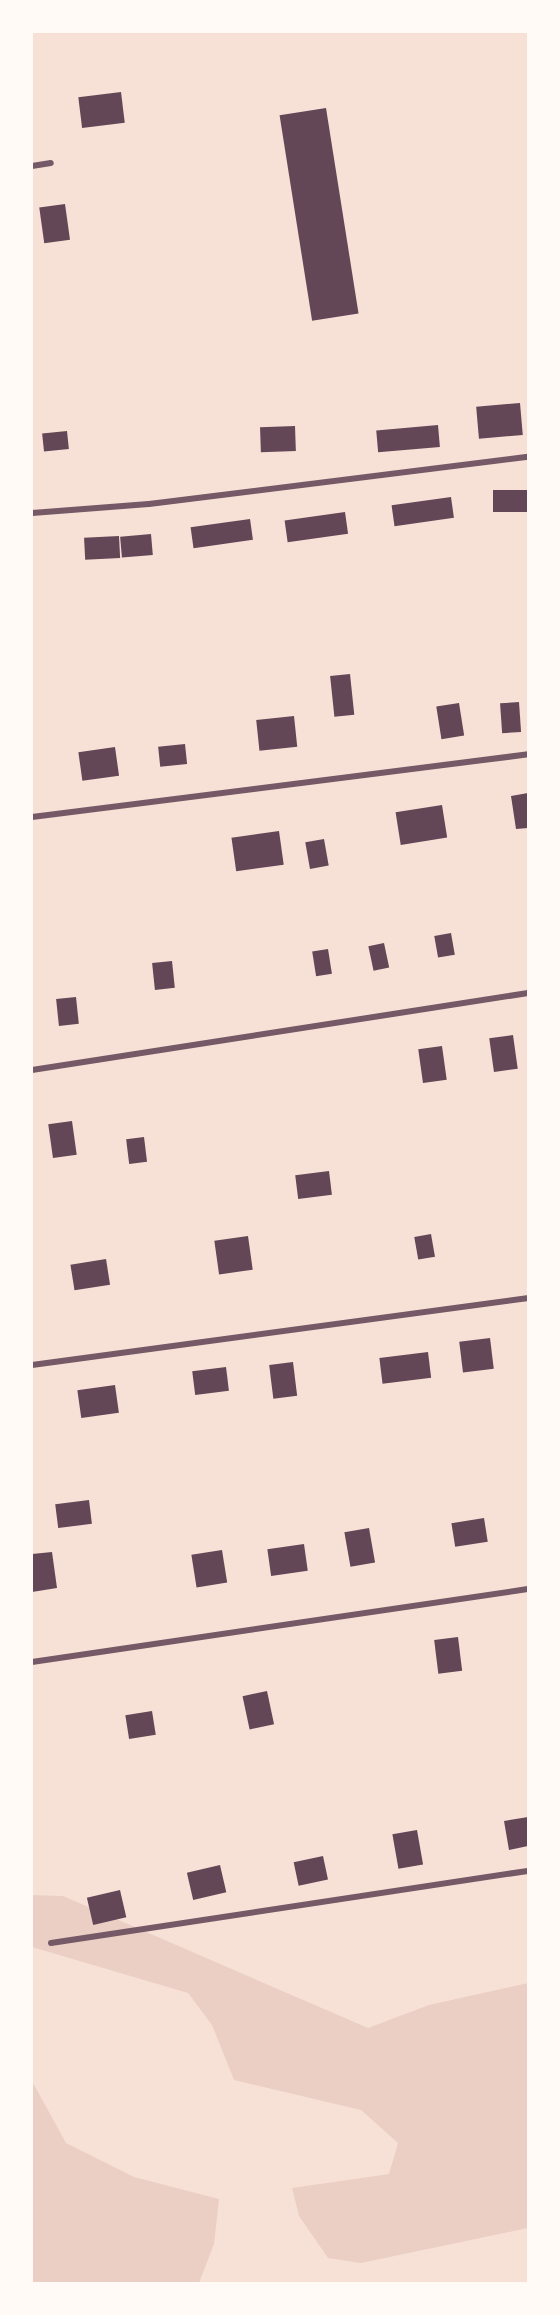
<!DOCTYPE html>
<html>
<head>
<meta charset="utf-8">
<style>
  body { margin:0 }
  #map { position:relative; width:560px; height:2315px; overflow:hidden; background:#f7e1d7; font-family:Lora,serif }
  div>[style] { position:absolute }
  .green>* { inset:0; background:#ebcfc5 }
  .building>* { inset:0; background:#644757; transform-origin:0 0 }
  .minor>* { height:6px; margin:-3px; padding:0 3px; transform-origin:3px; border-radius:3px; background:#755966 }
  span { translate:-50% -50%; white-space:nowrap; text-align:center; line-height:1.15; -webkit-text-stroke:6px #fffaf5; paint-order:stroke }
  .frame { position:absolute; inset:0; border:33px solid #fffaf5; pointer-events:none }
</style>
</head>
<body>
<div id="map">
  <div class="green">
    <div style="clip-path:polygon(32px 1895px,63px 1896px,368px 2028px,429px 2005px,528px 1983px,528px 2228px,361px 2263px,328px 2258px,299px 2216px,292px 2188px,389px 2174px,398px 2143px,361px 2110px,234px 2080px,212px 2025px,188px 1993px,32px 1947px)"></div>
    <div style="clip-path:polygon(32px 2081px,66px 2143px,134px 2177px,219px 2199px,214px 2244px,199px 2283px,32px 2283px)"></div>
  </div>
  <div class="building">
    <div style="left:121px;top:92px;width:31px;height:43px;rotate:83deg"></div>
    <div style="left:326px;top:108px;width:208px;height:47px;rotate:81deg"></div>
    <div style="left:65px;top:204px;width:36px;height:26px;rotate:82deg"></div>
    <div style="left:520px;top:403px;width:32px;height:44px;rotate:85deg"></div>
    <div style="left:438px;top:425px;width:22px;height:62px;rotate:85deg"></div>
    <div style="left:295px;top:426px;width:25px;height:35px;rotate:88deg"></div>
    <div style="left:67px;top:431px;width:18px;height:25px;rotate:84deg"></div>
    <div style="left:528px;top:490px;width:22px;height:35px;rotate:90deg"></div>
    <div style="left:451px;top:497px;width:21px;height:60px;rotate:82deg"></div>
    <div style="left:345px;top:512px;width:22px;height:61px;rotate:82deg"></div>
    <div style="left:250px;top:519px;width:21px;height:60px;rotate:82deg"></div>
    <div style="left:151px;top:534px;width:21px;height:31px;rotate:85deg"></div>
    <div style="left:119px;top:536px;width:22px;height:35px;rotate:87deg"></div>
    <div style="left:350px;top:674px;width:41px;height:20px;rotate:84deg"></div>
    <div style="left:519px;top:702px;width:30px;height:19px;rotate:86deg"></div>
    <div style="left:459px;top:703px;width:33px;height:23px;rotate:81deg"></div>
    <div style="left:294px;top:716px;width:31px;height:38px;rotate:84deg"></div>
    <div style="left:185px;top:744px;width:20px;height:27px;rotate:84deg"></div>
    <div style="left:115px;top:747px;width:29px;height:37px;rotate:82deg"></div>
    <div style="clip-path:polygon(528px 793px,528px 828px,516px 829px,511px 796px)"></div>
    <div style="left:442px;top:805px;width:33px;height:47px;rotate:81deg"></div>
    <div style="left:279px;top:831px;width:34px;height:48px;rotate:82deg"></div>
    <div style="left:324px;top:839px;width:27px;height:19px;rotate:80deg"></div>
    <div style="left:451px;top:933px;width:22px;height:17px;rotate:80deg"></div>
    <div style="left:384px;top:943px;width:25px;height:16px;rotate:78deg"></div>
    <div style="left:328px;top:949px;width:25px;height:16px;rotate:81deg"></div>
    <div style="left:172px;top:961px;width:27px;height:20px;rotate:84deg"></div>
    <div style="left:76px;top:997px;width:27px;height:20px;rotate:84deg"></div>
    <div style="left:513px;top:1035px;width:34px;height:24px;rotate:82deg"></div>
    <div style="left:442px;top:1046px;width:34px;height:24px;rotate:82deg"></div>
    <div style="left:72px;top:1121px;width:34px;height:24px;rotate:82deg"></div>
    <div style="left:144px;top:1137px;width:25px;height:18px;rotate:83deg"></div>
    <div style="left:329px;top:1171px;width:24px;height:34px;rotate:83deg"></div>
    <div style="left:431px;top:1234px;width:23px;height:17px;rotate:80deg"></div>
    <div style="left:248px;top:1236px;width:34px;height:34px;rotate:82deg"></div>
    <div style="left:106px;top:1259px;width:26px;height:36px;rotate:81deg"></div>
    <div style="left:490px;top:1338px;width:31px;height:31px;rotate:83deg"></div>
    <div style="left:428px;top:1352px;width:26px;height:49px;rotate:83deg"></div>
    <div style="left:293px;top:1362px;width:34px;height:24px;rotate:83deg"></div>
    <div style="left:226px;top:1367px;width:24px;height:34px;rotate:83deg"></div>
    <div style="left:115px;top:1385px;width:28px;height:38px;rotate:82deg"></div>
    <div style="left:89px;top:1500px;width:24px;height:34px;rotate:83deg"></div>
    <div style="left:484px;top:1518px;width:24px;height:33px;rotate:81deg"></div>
    <div style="left:369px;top:1528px;width:35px;height:25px;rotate:80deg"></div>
    <div style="left:304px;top:1544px;width:27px;height:37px;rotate:82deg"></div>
    <div style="left:222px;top:1550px;width:33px;height:31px;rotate:81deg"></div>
    <div style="clip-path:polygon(52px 1552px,57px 1588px,32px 1592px,32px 1554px)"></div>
    <div style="left:458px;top:1637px;width:34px;height:24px;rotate:83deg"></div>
    <div style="left:267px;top:1691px;width:34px;height:25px;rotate:78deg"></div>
    <div style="left:152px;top:1711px;width:24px;height:27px;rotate:81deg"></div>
    <div style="clip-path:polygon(528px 1817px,528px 1846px,509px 1850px,504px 1821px)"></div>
    <div style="left:417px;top:1830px;width:35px;height:25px;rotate:80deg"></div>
    <div style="left:323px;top:1856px;width:24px;height:30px;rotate:78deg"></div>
    <div style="left:220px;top:1865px;width:28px;height:34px;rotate:77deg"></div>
    <div style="left:120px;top:1890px;width:28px;height:34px;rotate:77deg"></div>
  </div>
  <div class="minor">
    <div style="left:32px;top:166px;width:19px;rotate:-9deg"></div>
    <div style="left:32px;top:513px;width:117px;rotate:-4.4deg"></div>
    <div style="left:149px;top:504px;width:382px;rotate:-7.1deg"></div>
    <div style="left:32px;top:817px;width:500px;rotate:-7.2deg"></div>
    <div style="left:32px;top:1070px;width:502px;rotate:-8.82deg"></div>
    <div style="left:32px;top:1365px;width:501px;rotate:-7.69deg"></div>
    <div style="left:32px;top:1662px;width:501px;rotate:-8.37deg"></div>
    <div style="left:51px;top:1943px;width:482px;rotate:-8.6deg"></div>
  </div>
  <div class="frame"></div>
</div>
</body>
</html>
